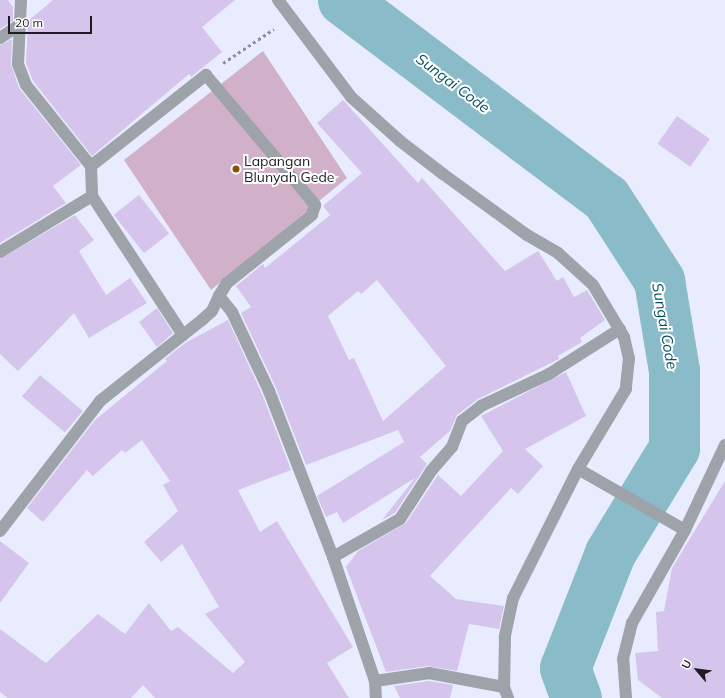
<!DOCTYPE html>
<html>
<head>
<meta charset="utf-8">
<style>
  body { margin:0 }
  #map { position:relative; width:725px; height:698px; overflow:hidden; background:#e8ecfe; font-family:Mulish,sans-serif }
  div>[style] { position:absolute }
  .green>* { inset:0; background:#d1b1c9 }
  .river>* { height:51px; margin:-25.5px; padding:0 25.5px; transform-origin:25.5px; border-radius:25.5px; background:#89bbc8 }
  .building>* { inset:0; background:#d5c5ec; transform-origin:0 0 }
  .path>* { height:2.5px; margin-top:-1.25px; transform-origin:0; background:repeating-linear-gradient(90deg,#8c8f9b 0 3px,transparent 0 6px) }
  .minor>* { height:12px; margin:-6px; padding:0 6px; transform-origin:6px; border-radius:6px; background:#9da3a9 }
  .dots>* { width:11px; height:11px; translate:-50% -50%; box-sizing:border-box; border:2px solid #fff; border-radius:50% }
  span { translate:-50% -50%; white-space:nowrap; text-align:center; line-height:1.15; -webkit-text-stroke:4px #fff; paint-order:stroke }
  .poi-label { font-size:14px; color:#1b1d23 }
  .left { translate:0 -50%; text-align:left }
  .water-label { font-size:15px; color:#06515f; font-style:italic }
  .north { position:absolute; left:677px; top:650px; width:40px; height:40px; -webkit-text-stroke:3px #fff; paint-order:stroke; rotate:298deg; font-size:11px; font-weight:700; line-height:16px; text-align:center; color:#1b1d23 }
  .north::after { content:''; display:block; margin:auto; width:14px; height:18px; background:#1b1d23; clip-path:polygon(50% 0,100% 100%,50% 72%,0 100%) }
  .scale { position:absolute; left:8px; top:16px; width:84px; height:18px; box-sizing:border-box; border:2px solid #1b1d23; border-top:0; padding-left:5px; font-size:12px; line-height:14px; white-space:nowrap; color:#1b1d23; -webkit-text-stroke:3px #fff; paint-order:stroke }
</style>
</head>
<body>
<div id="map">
  <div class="green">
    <div style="clip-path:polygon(263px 51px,347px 178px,211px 290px,124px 160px)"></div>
  </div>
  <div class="river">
    <div style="left:343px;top:0;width:329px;rotate:37deg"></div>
    <div style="left:606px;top:198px;width:98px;rotate:57.1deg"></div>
    <div style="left:659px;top:280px;width:92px;rotate:80.6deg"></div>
    <div style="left:674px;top:371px;width:77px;rotate:90deg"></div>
    <div style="left:674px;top:448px;width:123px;rotate:121.4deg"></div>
    <div style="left:610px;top:553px;width:123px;rotate:111.4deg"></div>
    <div style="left:565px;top:668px;width:32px;rotate:70deg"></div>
  </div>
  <div class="building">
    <div style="clip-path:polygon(0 0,8px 0,13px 7px,13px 21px,0 29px)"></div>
    <div style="clip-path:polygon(53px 0,235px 0,202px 27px,222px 52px,191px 77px,189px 74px,92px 156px,33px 81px,26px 63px,28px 21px)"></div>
    <div style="clip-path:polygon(12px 39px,11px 64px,19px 88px,81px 165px,53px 186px,66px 203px,0 243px,0 45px)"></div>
    <div style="clip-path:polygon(evenodd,343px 100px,418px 183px,422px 178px,505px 271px,538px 251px,557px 281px,563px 277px,574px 297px,587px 290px,605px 320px,580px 338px,582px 342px,558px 356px,559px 359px,478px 399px,457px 415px,450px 431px,420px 457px,427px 464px,395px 513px,382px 520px,415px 478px,343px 523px,337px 512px,326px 517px,317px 496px,404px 442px,398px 430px,306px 465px,276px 388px,241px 313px,251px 307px,236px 286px,263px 264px,265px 268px,330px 215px,323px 206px,362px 173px,317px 123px,343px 100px,377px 280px,446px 366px,383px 421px,354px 358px,349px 360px,328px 316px,358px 291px,361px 294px,377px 280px)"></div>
    <div style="left:677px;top:116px;width:40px;height:34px;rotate:35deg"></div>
    <div style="left:139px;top:195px;width:49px;height:32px;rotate:52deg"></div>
    <div style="clip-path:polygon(75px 215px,94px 240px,79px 251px,106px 295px,130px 278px,147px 303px,89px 338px,74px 313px,18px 371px,0 354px,0 259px)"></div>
    <div style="clip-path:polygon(157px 308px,173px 333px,157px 347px,139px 322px)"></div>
    <div style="clip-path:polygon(228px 320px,262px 394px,291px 470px,238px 490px,260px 532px,277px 521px,353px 647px,327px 663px,349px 698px,155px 698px,143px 685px,131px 698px,8px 698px,0 692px,0 629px,46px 663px,98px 614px,125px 634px,149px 603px,171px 631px,178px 627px,233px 673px,245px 662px,205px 614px,219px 607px,182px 544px,161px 562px,144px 542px,178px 511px,163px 485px,170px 481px,142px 440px,125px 453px,122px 450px,93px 476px,87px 470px,43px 522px,27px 508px,95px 420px,167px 361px,165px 359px,185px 343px)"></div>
    <div style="clip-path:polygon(566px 372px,586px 416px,525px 449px,543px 466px,518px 494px,511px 488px,430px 576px,456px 599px,504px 606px,499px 629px,469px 624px,457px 671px,428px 666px,386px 672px,346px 567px,358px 551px,406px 523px,438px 475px,461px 496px,503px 451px,481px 416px)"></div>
    <div style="left:40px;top:375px;width:56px;height:28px;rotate:40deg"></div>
    <div style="clip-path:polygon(725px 481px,725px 698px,662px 698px,638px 680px,635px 653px,658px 651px,656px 612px,664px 611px,672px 568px)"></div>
    <div style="clip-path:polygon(0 541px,29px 563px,0 603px)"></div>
    <div style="clip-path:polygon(429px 681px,453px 685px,450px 698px,400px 698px,394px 686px)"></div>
  </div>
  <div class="path">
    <div style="left:223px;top:63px;width:61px;rotate:-33.7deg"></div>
  </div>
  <div class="minor">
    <div style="left:21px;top:0;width:64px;rotate:92.7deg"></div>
    <div style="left:18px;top:64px;width:22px;rotate:69deg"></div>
    <div style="left:26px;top:85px;width:104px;rotate:51.3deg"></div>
    <div style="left:91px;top:166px;width:30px;rotate:88deg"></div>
    <div style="left:92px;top:196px;width:166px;rotate:56.8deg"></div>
    <div style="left:278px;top:0;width:121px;rotate:53deg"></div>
    <div style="left:351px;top:97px;width:66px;rotate:41.9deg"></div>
    <div style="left:400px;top:141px;width:54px;rotate:37.5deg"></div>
    <div style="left:443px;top:174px;width:104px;rotate:36deg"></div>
    <div style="left:527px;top:235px;width:36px;rotate:30deg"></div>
    <div style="left:558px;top:253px;width:47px;rotate:42.4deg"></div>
    <div style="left:593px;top:285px;width:61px;rotate:59.2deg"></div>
    <div style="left:624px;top:337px;width:22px;rotate:77deg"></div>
    <div style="left:629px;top:358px;width:31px;rotate:96deg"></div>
    <div style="left:626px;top:389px;width:93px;rotate:121deg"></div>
    <div style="left:578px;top:469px;width:144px;rotate:116.7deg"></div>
    <div style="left:513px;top:598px;width:40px;rotate:102deg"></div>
    <div style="left:505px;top:637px;width:50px;rotate:91.1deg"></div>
    <div style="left:504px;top:687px;width:12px;rotate:70deg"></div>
    <div style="left:0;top:38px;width:25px;rotate:-34deg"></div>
    <div style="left:91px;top:166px;width:147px;rotate:-38.4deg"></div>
    <div style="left:206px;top:75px;width:170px;rotate:50deg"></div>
    <div style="left:315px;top:205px;width:10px;rotate:107deg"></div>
    <div style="left:312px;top:215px;width:109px;rotate:141.3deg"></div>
    <div style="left:227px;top:283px;width:15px;rotate:122deg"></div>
    <div style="left:0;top:252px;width:108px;rotate:-31.3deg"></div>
    <div style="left:578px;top:469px;width:123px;rotate:29.7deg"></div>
    <div style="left:0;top:531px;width:164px;rotate:-52.4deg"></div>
    <div style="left:100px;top:401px;width:130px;rotate:-38.5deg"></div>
    <div style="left:202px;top:320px;width:13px;rotate:-42deg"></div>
    <div style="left:212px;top:311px;width:17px;rotate:-65deg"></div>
    <div style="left:219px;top:296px;width:21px;rotate:51deg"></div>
    <div style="left:232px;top:312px;width:87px;rotate:64.9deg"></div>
    <div style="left:269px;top:391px;width:178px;rotate:68.9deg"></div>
    <div style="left:333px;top:557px;width:131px;rotate:71.3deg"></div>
    <div style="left:375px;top:681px;width:17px;rotate:87deg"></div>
    <div style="left:333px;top:557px;width:77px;rotate:-29.6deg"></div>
    <div style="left:400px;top:519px;width:57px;rotate:-57.1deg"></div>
    <div style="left:431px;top:471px;width:32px;rotate:-49deg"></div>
    <div style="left:452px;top:447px;width:28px;rotate:-69deg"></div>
    <div style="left:462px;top:421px;width:24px;rotate:-38deg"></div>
    <div style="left:481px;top:406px;width:75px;rotate:-25.2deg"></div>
    <div style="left:549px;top:374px;width:84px;rotate:-32.4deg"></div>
    <div style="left:375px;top:681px;width:55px;rotate:-8.4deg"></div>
    <div style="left:429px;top:673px;width:76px;rotate:10.6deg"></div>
    <div style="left:626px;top:698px;width:39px;rotate:-94deg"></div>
    <div style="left:623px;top:659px;width:37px;rotate:-76deg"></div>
    <div style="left:632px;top:623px;width:107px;rotate:-60.3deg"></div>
    <div style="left:685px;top:530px;width:94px;rotate:-64.8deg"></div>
  </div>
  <div class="dots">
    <div style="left:236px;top:169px;background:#8a5009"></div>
  </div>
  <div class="poi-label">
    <span class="left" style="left:244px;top:169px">Lapangan<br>Blunyah Gede</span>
  </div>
  <div class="water-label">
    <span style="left:453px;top:83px;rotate:37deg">Sungai Code</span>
    <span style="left:665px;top:326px;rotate:80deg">Sungai Code</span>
  </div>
  <div class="north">U</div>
  <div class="scale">20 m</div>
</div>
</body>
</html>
